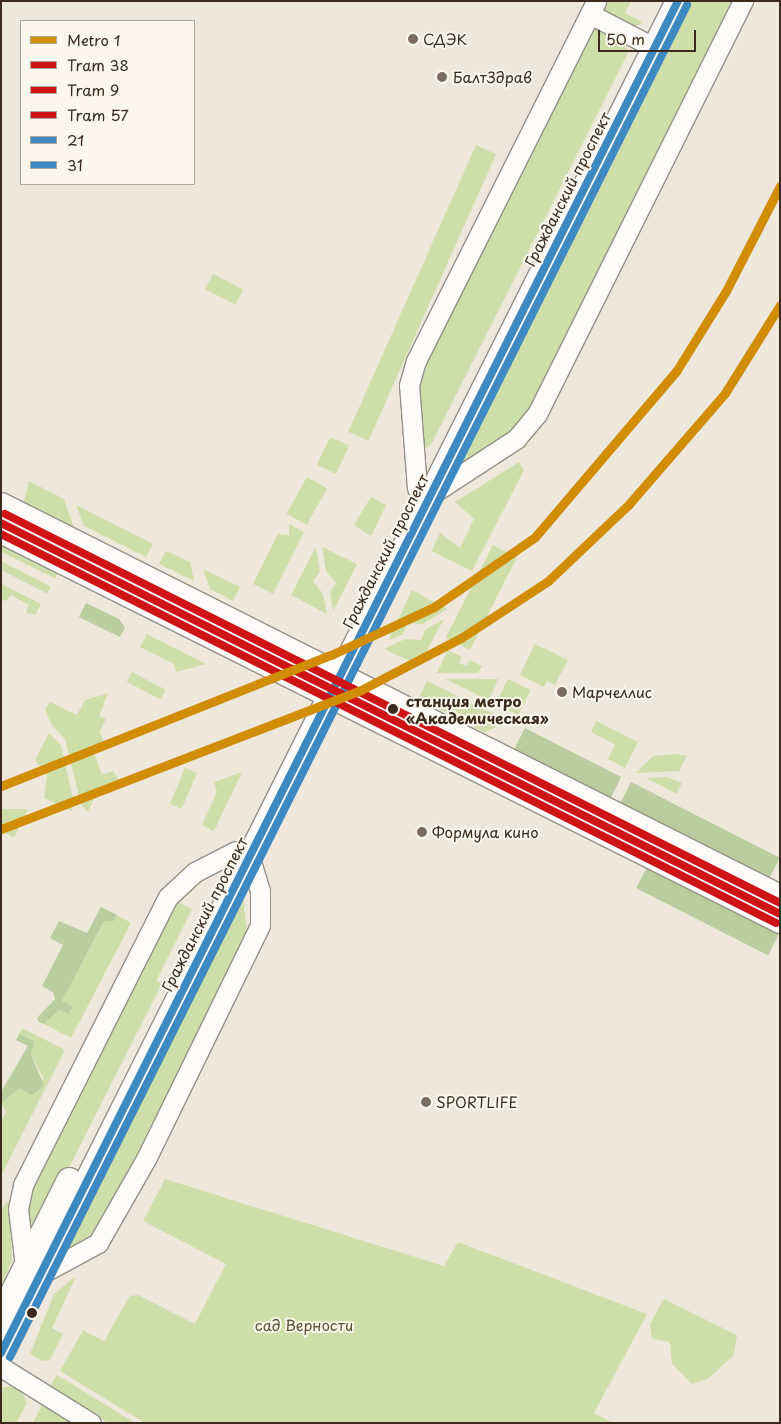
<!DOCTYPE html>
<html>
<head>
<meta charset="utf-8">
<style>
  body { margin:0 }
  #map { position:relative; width:781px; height:1424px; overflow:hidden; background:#eee7db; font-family:"Playpen Sans",sans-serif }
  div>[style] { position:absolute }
  .green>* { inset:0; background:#cedea9; transform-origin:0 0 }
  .forest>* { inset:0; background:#b9cd9f; transform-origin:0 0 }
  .roads { filter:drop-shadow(1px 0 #959087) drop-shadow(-1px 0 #959087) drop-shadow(0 1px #959087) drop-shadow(0 -1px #959087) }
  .minor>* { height:19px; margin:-9.5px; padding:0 9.5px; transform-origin:9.5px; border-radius:9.5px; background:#fcfbfa }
  .major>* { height:24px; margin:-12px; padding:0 12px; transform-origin:12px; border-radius:12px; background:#fcfbfa }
  .bus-1>* { height:8px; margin:-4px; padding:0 4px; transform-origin:4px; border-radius:4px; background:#3d8ac2 }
  .bus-2>* { height:8px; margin:-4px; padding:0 4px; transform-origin:4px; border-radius:4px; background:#3d8ac2 }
  .tram-1>* { height:8px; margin:-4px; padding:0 4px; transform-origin:4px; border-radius:4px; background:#ce1417 }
  .tram-2>* { height:8px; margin:-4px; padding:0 4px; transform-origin:4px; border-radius:4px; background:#ce1417 }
  .tram-3>* { height:8px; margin:-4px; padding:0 4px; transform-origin:4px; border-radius:4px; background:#ce1417 }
  .metro-1>* { height:9px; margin:-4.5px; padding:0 4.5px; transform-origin:4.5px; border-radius:4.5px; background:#d18d06 }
  .dots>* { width:14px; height:14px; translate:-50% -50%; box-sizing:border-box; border:2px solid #fbf7ec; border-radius:50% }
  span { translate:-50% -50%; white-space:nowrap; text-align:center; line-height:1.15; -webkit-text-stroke:4px #fbf7ec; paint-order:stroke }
  .poi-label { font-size:15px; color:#3b2a1e }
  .left { translate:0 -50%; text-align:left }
  .street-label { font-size:15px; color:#3b2a1e }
  .stop-label { font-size:15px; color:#3b2a1e; font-weight:700 }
  .park-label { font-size:15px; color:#595536 }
  .frame { position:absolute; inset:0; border:2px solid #3b2a1e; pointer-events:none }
  .legend { position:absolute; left:20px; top:20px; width:175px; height:165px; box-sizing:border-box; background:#fbf7ec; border:1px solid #aea59a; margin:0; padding:6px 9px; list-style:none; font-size:15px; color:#3b2a1e }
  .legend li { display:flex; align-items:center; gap:10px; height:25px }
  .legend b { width:25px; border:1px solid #aea59a }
  .scale { position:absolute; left:598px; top:30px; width:98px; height:22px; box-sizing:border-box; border:2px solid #3b2a1e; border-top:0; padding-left:6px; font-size:15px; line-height:18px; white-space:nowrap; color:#3b2a1e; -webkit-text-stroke:4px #fbf7ec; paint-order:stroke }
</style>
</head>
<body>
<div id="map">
  <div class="green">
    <div style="clip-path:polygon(603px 1px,631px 1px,625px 13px,643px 22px,632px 29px,603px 14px)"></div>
    <div style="clip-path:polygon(685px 1px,738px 1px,533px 408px,511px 433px,457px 470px,454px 458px)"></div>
    <div style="clip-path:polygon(598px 28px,625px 43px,628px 53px,432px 443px,421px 453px,417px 379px,587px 33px)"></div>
    <div style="left:476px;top:145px;width:22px;height:314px;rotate:24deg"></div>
    <div style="left:213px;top:274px;width:34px;height:17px;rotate:27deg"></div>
    <div style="left:330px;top:437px;width:21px;height:31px;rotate:25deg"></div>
    <div style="clip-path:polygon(519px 462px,524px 470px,472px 571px,431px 551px,440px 533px,460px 548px,474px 519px,455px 502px)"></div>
    <div style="left:307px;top:477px;width:23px;height:42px;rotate:29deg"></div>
    <div style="clip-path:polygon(29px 481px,64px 499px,75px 531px,23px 505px)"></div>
    <div style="clip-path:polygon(371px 497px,386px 505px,371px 536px,354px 525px)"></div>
    <div style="clip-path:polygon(76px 505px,153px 544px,146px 557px,84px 526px)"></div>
    <div style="clip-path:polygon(289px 524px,304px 532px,273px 594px,253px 584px,278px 534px,289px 535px)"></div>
    <div style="left:1px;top:543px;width:64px;height:8px;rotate:26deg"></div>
    <div style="left:493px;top:545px;width:27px;height:104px;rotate:27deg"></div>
    <div style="clip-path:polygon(316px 547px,320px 572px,313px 581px,323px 594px,327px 614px,291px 595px)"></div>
    <div style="clip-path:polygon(322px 547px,357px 564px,333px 611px,330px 592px,336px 583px,326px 571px)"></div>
    <div style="clip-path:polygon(166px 551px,190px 562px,194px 581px,159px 564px)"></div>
    <div style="left:1px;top:561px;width:56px;height:8px;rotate:27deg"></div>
    <div style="clip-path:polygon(203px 569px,240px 587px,233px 601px,210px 589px)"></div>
    <div style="clip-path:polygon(1px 584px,41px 604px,35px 615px,26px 613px,29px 605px,11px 595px,6px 601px,1px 599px)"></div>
    <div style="clip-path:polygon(412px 590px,447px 609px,423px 624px,407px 623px,403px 634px,388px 641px)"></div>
    <div style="clip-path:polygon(444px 619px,419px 665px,384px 649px,405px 639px,421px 640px,425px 630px)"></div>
    <div style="clip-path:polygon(147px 634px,206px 664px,176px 672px,174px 664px,140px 647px)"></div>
    <div style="clip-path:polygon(535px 644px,568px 660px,555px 685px,547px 681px,544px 687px,520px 675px)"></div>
    <div style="clip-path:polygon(448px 650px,462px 657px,459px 663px,466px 666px,470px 660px,482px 666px,478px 673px,437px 673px)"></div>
    <div style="left:132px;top:672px;width:38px;height:11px;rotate:28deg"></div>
    <div style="clip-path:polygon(445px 679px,498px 679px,489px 700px)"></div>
    <div style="left:508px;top:679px;width:25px;height:28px;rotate:26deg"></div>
    <div style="clip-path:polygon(427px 681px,500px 717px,495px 728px,484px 732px,419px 698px)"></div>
    <div style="clip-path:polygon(110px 688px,99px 716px,106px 719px,100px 732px,106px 748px,94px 753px,102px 775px,113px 771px,119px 780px,114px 789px,95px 797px,88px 812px,81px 804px,65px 739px,51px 724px,45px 709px,50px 702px,77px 715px,85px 700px,107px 694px)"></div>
    <div style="clip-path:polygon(596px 721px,638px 742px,625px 768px,608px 759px,615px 744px,591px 732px)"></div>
    <div style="clip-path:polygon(49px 733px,61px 745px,74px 803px,71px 811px,44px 798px,47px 776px,35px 760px)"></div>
    <div style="clip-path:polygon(677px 754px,687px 756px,679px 771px,636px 773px,653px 756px)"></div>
    <div style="left:185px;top:768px;width:13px;height:39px;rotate:23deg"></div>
    <div style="clip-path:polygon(242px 772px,214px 831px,202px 825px,217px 792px,214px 782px)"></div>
    <div style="clip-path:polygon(667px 777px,682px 783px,677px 794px,646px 778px)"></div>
    <div style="clip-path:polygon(1px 809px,28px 809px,14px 838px,1px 831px)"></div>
    <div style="clip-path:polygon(243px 893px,247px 936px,108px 1216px,84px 1243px,64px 1255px,60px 1250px)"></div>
    <div style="clip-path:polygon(175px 901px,192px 909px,156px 981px,162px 984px,35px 1235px,30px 1235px,26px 1222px,28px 1192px)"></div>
    <div style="clip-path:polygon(117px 915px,131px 923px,71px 1038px,44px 1024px,59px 1010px,69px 1014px,73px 1007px,62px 1001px,104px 921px,114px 921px)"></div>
    <div style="clip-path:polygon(22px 1028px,65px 1050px,1px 1176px,1px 1121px,6px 1112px,1px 1103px,20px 1088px,44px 1079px,31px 1055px,34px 1041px,19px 1034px)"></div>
    <div style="clip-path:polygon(165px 1179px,444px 1266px,458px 1242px,647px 1314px,594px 1413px,613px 1423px,145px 1423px,60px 1371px,83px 1330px,104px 1341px,130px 1296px,138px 1295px,195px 1324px,226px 1264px,143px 1221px)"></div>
    <div style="clip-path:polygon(6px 1202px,9px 1202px,12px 1260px,1px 1287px,1px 1211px)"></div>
    <div style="clip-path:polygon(76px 1276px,52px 1328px,63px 1334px,50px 1360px,43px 1361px,30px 1354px,54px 1294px)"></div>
    <div style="clip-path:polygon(664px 1299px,737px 1335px,734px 1355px,709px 1378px,692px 1384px,672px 1364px,670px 1342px,652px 1339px,650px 1324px)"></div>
    <div style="clip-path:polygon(57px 1375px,135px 1423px,108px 1423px,50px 1386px)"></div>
    <div style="clip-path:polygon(10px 1386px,22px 1392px,27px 1403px,16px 1423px,1px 1423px,1px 1388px)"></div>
    <div style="clip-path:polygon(43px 1403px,74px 1423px,33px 1423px)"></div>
  </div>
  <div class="forest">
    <div style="clip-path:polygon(86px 603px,119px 619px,125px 628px,120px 637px,79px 617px)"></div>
    <div style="left:525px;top:728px;width:108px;height:26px;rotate:27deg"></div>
    <div style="left:631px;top:782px;width:167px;height:25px;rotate:27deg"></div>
    <div style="left:648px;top:865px;width:148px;height:26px;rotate:27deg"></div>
    <div style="clip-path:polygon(101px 907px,117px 915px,114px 921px,104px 921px,62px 1001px,73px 1007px,69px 1014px,59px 1010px,44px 1024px,39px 1022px,37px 1018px,55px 999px,53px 992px,42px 986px,63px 945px,50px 938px,59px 921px,87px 933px)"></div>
    <div style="clip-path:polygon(19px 1034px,34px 1041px,31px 1055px,44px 1085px,32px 1095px,20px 1088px,1px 1103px,1px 1092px,28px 1046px,16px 1040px)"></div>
  </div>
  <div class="roads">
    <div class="minor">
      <div style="left:590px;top:14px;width:73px;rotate:27.6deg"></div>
      <div style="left:417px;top:488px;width:103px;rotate:-94.4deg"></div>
      <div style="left:409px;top:385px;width:25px;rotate:-74deg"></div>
      <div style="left:416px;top:361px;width:402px;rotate:-63.4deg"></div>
      <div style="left:430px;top:495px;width:103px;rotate:-33.1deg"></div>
      <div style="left:516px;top:439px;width:33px;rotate:-50deg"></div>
      <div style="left:537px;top:414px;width:462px;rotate:-63.5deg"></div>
      <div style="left:25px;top:1266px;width:57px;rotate:-97deg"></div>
      <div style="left:18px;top:1209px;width:25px;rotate:-78deg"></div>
      <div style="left:23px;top:1185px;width:322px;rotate:-63.3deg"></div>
      <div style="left:168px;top:897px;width:37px;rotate:-43deg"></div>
      <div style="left:195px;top:872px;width:46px;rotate:-27.1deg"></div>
      <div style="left:41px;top:1274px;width:65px;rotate:-28.5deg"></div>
      <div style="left:98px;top:1243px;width:97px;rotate:-60.3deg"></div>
      <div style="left:146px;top:1159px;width:260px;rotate:-64deg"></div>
      <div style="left:260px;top:925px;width:34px;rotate:-90deg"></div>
      <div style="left:260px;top:891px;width:37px;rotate:-107deg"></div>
      <div style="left:1px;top:1367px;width:106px;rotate:31.9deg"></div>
    </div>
    <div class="major">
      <div style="left:1px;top:505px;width:872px;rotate:26.71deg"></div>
      <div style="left:1px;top:531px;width:871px;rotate:26.59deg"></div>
      <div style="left:1px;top:1316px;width:152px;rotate:-63.4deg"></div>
      <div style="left:1px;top:1353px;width:1512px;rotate:-63.4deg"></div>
    </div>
  </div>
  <div class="bus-1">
    <div style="left:1px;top:1353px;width:1512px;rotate:-63.4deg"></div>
  </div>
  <div class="bus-2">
    <div style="left:10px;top:1357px;width:1512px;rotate:-63.4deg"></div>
  </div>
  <div class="tram-1">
    <div style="left:1px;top:523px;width:872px;rotate:26.65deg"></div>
  </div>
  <div class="tram-2">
    <div style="left:1px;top:534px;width:867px;rotate:26.65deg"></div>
  </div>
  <div class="tram-3">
    <div style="left:5px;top:514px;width:867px;rotate:26.65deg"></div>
  </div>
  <div class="metro-1">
    <div style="left:1px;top:786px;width:355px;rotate:-21.7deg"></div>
    <div style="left:331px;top:655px;width:114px;rotate:-25deg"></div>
    <div style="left:434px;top:607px;width:123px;rotate:-34.7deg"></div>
    <div style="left:535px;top:537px;width:219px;rotate:-49.6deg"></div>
    <div style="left:677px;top:370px;width:93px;rotate:-58.2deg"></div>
    <div style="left:726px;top:291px;width:118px;rotate:-62.8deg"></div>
    <div style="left:1px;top:829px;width:386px;rotate:-21.1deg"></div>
    <div style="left:361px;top:690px;width:113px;rotate:-27.5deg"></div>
    <div style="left:461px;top:638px;width:104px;rotate:-33.2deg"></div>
    <div style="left:548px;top:581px;width:112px;rotate:-43.5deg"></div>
    <div style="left:629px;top:504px;width:147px;rotate:-49.1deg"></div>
    <div style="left:725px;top:393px;width:104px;rotate:-58deg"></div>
  </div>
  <div class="dots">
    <div style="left:413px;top:39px;background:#7a6c60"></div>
    <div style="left:442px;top:77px;background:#7a6c60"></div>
    <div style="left:562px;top:692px;background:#7a6c60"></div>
    <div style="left:393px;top:709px;background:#3b2a1e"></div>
    <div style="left:422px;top:832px;background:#7a6c60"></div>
    <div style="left:426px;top:1102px;background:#7a6c60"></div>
    <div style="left:32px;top:1313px;background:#3b2a1e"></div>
  </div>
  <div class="poi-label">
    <span class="left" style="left:423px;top:39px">СДЭК</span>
    <span class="left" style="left:453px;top:77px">БалтЗдрав</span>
    <span class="left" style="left:572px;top:692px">Марчеллис</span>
    <span class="left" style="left:432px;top:832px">Формула кино</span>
    <span class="left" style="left:436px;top:1102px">SPORTLIFE</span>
  </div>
  <div class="street-label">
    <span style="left:567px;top:189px;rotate:-63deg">Гражданский проспект</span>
    <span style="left:385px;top:551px;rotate:-63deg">Гражданский проспект</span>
    <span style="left:204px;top:914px;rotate:-63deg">Гражданский проспект</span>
  </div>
  <div class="stop-label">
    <span class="left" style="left:406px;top:709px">станция метро<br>«Академическая»</span>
  </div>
  <div class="park-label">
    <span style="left:304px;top:1325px">сад Верности</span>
  </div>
  <div class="frame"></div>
  <ul class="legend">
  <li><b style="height:6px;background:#d18d06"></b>Metro 1</li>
  <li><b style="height:6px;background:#ce1417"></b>Tram 38</li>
  <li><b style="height:6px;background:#ce1417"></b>Tram 9</li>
  <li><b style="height:6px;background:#ce1417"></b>Tram 57</li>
  <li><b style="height:6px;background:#3d8ac2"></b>21</li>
  <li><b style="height:6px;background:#3d8ac2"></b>31</li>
  </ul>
  <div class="scale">50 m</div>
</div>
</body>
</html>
